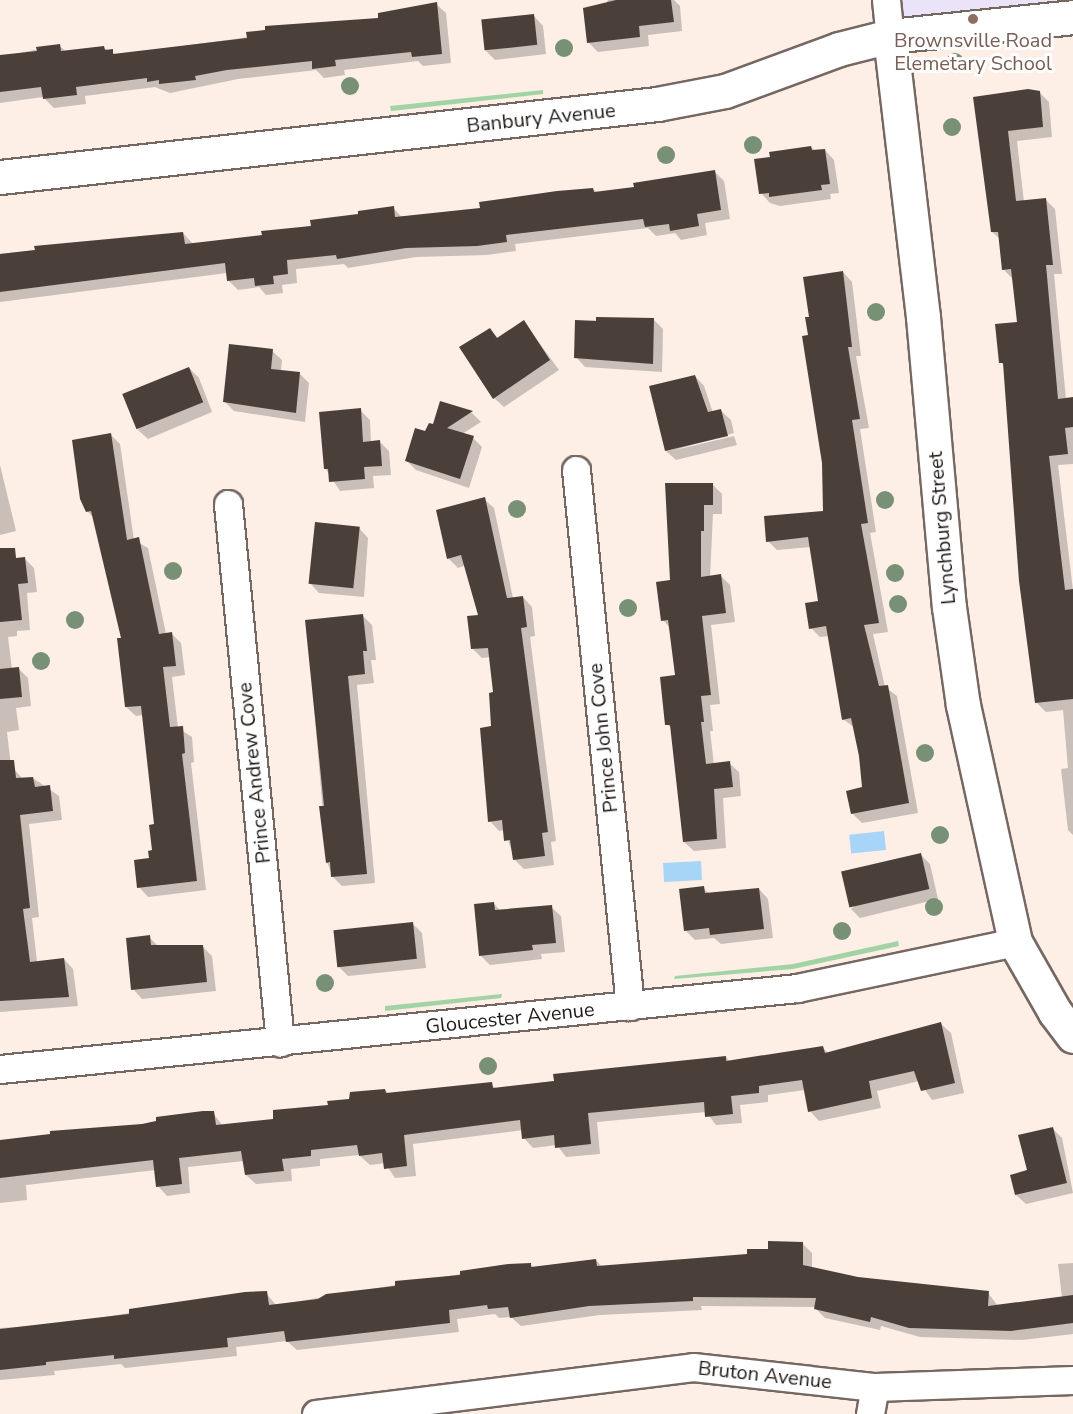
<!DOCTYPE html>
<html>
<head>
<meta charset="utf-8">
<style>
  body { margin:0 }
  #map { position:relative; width:1073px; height:1414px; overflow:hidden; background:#fdeee6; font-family:"Nunito Sans",sans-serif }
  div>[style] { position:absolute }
  .education>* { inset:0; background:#ebe3f8 }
  .green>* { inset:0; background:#a1d3a5 }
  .water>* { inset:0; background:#a7d5f8; transform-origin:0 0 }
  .shadow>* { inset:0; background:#0003 }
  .building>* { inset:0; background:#4b3f3a; transform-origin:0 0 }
  .roads { filter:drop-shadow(2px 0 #756862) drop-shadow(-2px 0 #756862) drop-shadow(0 2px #756862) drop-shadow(0 -2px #756862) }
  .minor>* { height:27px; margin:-13.5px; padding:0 13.5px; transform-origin:13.5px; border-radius:13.5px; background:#fff }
  .tertiary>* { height:33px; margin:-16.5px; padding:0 16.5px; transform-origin:16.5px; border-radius:16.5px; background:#fff }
  .trees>* { width:18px; height:18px; margin:-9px; border-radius:50%; background:#789075 }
  .dots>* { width:16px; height:16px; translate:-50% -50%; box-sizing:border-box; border:3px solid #fefefe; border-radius:50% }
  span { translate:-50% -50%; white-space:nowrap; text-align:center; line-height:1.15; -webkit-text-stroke:6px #fefefe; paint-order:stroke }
  .education-label { font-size:20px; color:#785e54 }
  .street-label { font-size:20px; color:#1f1a17 }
</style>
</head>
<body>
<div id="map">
  <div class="education">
    <div style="clip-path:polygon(886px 0,1073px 0,1073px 17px,890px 36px)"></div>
  </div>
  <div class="green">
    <div style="clip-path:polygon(543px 90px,543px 94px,391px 111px,390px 106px)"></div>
    <div style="clip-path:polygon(898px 941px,899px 946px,793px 969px,674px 979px,675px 976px,793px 964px)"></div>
    <div style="clip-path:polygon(502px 994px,501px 998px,385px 1011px,385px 1006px)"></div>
  </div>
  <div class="water">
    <div style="left:884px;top:831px;width:19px;height:35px;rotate:84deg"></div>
    <div style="left:701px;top:861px;width:19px;height:38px;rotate:87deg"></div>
  </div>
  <div class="shadow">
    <div style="clip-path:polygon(608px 0,674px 0,680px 6px,682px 31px,648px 35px,649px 46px,598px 52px,588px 42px)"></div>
    <div style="clip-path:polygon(436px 4px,446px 13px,451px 63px,423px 66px,418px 61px,344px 70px,345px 75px,324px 78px,316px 70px,238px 79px,170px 93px,155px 87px,85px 96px,86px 104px,54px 108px,43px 97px,0 103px,0 57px,59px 45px,66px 52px,104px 48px,117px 55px,380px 19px)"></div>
    <div style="clip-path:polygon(534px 16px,543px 26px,546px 54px,495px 60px,485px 50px)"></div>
    <div style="clip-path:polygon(1039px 92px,1049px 102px,1052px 137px,1017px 141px,1024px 202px,1046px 200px,1055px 209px,1062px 274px,1054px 274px,1066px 399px,1073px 399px,1073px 464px,1058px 465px,1073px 590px,1073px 835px,1068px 830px,1061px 769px,1068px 768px,1063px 710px,1046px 712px,1036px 702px,1004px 366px,1001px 362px,1019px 323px,1013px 279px,1003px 269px,1000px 239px,992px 232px,975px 98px)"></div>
    <div style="clip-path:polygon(811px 147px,815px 151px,825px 150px,834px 160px,839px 193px,830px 194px,831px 199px,780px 206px,770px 203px,761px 193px,772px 158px)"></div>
    <div style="clip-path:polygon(714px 171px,724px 181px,730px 219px,705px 223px,707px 235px,681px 240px,675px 233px,656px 236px,648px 228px,515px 244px,516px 251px,487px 255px,416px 257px,348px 268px,344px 264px,296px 269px,297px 283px,282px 285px,283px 293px,266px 295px,259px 287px,238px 290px,228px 280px,227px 273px,0 302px,0 254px,183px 233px,193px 244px,263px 236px,393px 208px,403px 218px,481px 209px,593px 189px,597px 193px,636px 188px)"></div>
    <div style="clip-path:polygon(843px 272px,852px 282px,861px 356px,856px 356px,869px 428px,860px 429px,876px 532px,870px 533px,888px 632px,873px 634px,885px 687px,897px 696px,918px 813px,862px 823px,852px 813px,864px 789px,855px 728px,843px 719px,829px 636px,820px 637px,811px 628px,820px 602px,811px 547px,777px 550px,768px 541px,825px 512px,827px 503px,809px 336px,811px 318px)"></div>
    <div style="clip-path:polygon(653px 319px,663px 329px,662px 372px,585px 367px,576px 357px,577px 321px)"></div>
    <div style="clip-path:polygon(524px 322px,559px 370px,504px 407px,494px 398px,490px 330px,499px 339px)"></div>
    <div style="clip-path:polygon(272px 351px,282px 360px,281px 371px,299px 373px,309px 383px,305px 422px,234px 411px,224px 401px)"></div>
    <div style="clip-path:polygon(189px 368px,199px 378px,212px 412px,148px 439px,138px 430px)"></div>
    <div style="clip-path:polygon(695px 376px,704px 386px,713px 413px,721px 411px,731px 420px,734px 433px,671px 451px,734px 436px,737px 445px,676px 460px,666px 451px)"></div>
    <div style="clip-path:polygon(441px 403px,472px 413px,481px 422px,462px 434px,473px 438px,482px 447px,469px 488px,416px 470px,407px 461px,434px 426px)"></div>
    <div style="clip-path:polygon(360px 410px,370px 420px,371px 443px,380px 442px,389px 451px,391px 475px,373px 476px,374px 488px,340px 491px,325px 468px)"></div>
    <div style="clip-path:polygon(110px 434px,120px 444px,134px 540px,148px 548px,166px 634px,172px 634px,181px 643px,185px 675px,172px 677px,178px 728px,192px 737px,194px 762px,191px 763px,206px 890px,148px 897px,139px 887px,154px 851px,155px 825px,143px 715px,136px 716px,126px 707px,122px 639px,95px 519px,87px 511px)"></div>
    <div style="clip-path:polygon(0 465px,16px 531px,0 535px)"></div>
    <div style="clip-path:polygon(712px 484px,722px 494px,722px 514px,713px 514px,710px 577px,721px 576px,730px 585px,735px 622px,711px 625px,720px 704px,710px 705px,713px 731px,710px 731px,714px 765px,729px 763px,739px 772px,741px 796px,723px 798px,726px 848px,694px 851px,684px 842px,672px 729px,667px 724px,677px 676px,671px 629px,663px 620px,672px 582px)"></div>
    <div style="clip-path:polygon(484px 499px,494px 508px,513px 598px,523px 597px,532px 607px,535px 636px,530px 637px,556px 841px,551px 842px,554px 865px,524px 869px,514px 859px,505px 830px,499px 831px,490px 821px,495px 694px,491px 657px,482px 658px,473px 649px,480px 616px,466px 565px,458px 568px,448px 558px)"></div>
    <div style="clip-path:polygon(359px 528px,368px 538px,364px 597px,319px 593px,310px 583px)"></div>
    <div style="clip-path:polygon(25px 559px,34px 568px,37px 592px,27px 593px,30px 630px,17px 631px,17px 636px,8px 637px,12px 669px,18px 668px,28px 678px,31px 706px,16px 708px,19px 730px,7px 732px,11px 766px,23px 779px,33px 778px,59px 796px,62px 820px,29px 824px,39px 917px,32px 918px,37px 962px,64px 959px,73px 969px,78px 1006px,0 1012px,0 561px)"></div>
    <div style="clip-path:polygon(363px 616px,372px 625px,376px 660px,371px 660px,374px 683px,357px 685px,375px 883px,342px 886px,333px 877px,327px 862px,307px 622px)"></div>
    <div style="clip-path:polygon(921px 855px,930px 864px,938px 899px,860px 918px,851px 909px)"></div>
    <div style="clip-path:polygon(703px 888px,710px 894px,759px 889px,768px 899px,773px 938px,721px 944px,714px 938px,695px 940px,685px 930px)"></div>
    <div style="clip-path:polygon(494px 904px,501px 911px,551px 907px,561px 916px,565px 952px,541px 954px,542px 959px,490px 965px,480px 955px)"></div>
    <div style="clip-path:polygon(413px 924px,422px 933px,426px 968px,348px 976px,338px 966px)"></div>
    <div style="clip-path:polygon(149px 937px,159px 947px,203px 947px,212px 956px,216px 991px,142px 999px,133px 989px)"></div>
    <div style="clip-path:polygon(941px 1024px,951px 1033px,964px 1093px,932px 1100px,919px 1081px,877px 1091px,881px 1108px,819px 1121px,810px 1111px,805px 1090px,768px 1095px,768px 1102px,740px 1105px,742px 1123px,716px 1125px,706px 1112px,597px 1122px,600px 1154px,566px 1157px,557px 1145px,533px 1148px,524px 1138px,523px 1130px,413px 1144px,416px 1176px,395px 1178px,385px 1163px,370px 1165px,359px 1155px,320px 1159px,320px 1166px,291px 1169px,292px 1181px,256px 1184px,246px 1175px,244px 1161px,188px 1167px,190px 1193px,167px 1196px,158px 1186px,156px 1170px,26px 1185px,27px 1200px,0 1203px,0 1141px,142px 1126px,213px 1113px,223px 1126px,275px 1120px,385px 1090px,389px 1094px,491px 1084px,496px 1089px,726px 1057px,730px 1062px,823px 1048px,829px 1054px)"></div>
    <div style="clip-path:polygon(1052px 1128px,1062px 1138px,1073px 1193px,1026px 1204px,1016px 1195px)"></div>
    <div style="clip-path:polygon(802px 1243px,812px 1253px,812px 1268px,857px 1279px,988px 1293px,998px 1306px,1062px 1298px,1058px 1264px,1073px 1263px,1073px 1334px,1022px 1340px,920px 1337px,881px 1326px,880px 1330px,825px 1318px,814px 1307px,701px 1306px,702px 1310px,600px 1315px,521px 1326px,511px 1317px,499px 1318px,495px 1314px,457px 1319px,459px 1332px,297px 1350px,287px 1341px,236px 1347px,237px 1356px,125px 1368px,121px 1364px,54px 1371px,55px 1375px,0 1380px,0 1328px,56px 1325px,245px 1294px,266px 1293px,276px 1305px,508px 1266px,530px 1264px,534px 1268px,596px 1260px,603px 1268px,729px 1258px)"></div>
  </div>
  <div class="building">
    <div style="clip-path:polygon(616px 0,671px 0,674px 22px,639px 26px,640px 37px,587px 43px,583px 8px)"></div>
    <div style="clip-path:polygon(437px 2px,442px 54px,412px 57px,411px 52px,335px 60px,336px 66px,312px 69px,312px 61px,227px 70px,195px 76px,196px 80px,159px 84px,159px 80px,147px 82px,147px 78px,76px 87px,77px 95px,43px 99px,41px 87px,0 92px,0 55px,37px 51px,36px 47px,60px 44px,61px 51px,104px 46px,105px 50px,113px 49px,113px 54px,247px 38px,246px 32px,265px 30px,265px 26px,378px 18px,378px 13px)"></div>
    <div style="left:534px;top:14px;width:31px;height:53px;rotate:84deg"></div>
    <div style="clip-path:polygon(1028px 89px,1040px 91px,1043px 127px,1008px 131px,1016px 201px,1046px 198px,1053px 265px,1046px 265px,1058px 399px,1073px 397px,1073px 427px,1065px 428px,1068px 454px,1049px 456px,1065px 590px,1073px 589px,1073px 699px,1035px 703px,1019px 581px,1003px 363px,999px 363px,995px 324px,1017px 322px,1011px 269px,1002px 270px,998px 232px,991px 232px,973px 97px)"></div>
    <div style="clip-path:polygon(811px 146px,812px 150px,825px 149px,830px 184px,821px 185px,822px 190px,769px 197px,769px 193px,759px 194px,754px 159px,770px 157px,769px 152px)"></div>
    <div style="clip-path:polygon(715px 170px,721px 210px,697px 214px,699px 226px,670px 231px,669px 224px,645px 227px,643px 219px,506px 235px,507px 242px,477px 246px,406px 248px,337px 259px,336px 255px,287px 260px,288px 274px,273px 276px,274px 284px,255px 286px,254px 278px,227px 281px,225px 263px,0 292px,0 254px,35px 250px,34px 246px,183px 232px,185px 244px,262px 235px,261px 231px,311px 226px,310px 220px,358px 214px,358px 211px,394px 206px,395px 217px,480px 208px,479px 202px,557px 191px,593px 188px,594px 192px,634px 187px,633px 183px)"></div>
    <div style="clip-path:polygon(843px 271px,852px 347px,848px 347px,860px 419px,852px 420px,868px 523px,861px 524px,879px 623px,864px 625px,879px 686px,888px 685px,909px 803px,851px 814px,846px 791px,862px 787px,859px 756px,851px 718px,842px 720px,826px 626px,809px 629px,805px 603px,818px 601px,808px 537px,766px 542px,764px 516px,823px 511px,822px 463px,802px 336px,808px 335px,805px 317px,809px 317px,803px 277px)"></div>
    <div style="clip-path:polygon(596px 317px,654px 318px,653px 364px,574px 358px,575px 320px,596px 321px)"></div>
    <div style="clip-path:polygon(524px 320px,550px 360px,493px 399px,459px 347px,490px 328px,497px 338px)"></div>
    <div style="clip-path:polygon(229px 344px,273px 349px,271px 369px,300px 372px,296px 413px,223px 402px)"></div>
    <div style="left:189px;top:367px;width:38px;height:72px;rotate:68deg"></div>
    <div style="clip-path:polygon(695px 375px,708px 412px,721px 409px,728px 436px,665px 451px,649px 386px)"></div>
    <div style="clip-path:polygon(440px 401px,473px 411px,447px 428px,474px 436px,460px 479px,405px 461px,415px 428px,425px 431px,429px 423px,433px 424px)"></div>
    <div style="clip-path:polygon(361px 408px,363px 442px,380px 440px,382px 466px,364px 467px,365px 479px,329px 482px,328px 469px,324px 469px,319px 412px)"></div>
    <div style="clip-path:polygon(111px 433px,127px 540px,139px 537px,159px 634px,172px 632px,176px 666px,163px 667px,170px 727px,183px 726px,185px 753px,182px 754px,197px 881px,137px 888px,134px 860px,149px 858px,148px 851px,152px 850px,149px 825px,154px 824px,141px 706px,125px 707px,117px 638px,121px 638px,91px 511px,86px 512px,80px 499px,72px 440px)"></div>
    <div style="clip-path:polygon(665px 483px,713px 483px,713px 505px,704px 505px,704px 531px,701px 531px,701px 577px,721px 574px,726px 613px,702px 616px,711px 695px,701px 696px,704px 722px,701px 722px,706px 764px,730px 761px,733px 787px,714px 789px,717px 839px,683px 842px,670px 725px,665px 725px,660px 677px,675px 675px,668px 620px,661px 621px,656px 582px,670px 580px)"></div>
    <div style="clip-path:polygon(485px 497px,507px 598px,523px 596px,527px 627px,521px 628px,548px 832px,542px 833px,545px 856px,513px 860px,510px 840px,504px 841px,502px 820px,488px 822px,480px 728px,491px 726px,489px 693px,493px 692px,488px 648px,471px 649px,467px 616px,478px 615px,461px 555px,447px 559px,436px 510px)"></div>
    <div style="left:315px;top:522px;width:45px;height:62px;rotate:6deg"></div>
    <div style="clip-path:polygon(0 548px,15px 548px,16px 558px,25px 557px,28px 583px,18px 584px,22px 620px,0 622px)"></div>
    <div style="clip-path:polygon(363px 614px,367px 651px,363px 651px,365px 674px,348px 676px,367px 874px,331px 877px,330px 862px,326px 863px,319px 806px,324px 806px,305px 620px)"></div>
    <div style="clip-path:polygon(19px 667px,22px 697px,0 699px,0 669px)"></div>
    <div style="clip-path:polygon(0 760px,14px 760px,16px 778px,33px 777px,35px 787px,50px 785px,53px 811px,20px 815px,30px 908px,23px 909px,30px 962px,64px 958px,69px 997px,0 1001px)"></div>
    <div style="left:921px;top:853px;width:37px;height:82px;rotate:77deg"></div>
    <div style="clip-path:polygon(704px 886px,705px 893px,759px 888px,764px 929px,710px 935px,709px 928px,684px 931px,679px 889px)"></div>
    <div style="clip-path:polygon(494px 902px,495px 910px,552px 905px,556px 943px,532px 945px,533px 950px,479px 956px,474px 904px)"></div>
    <div style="left:413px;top:922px;width:37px;height:80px;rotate:84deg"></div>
    <div style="clip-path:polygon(150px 935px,151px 945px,203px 945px,207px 982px,131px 990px,126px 938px)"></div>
    <div style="clip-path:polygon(941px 1022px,955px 1083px,921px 1091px,914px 1071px,869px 1081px,872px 1098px,808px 1112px,802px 1080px,759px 1086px,759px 1093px,731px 1096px,733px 1114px,705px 1117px,704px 1102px,588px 1113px,591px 1144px,555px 1148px,554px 1135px,522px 1139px,520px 1120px,404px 1135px,407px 1166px,384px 1169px,382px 1153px,359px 1156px,357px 1145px,311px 1150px,311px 1156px,282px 1159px,284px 1171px,245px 1175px,241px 1151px,179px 1158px,182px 1184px,156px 1187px,153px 1160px,0 1178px,0 1140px,50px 1134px,50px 1131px,142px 1124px,156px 1121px,156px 1117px,203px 1111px,214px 1111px,216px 1125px,273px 1119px,273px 1110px,328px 1105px,327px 1101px,349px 1099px,350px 1092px,385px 1089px,386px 1093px,492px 1082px,493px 1088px,554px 1081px,553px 1074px,726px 1056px,726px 1061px,823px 1046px,825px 1053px)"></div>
    <div style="clip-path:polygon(1053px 1127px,1067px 1183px,1015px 1195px,1010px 1175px,1027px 1170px,1018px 1135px)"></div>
    <div style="clip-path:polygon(768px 1241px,803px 1242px,803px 1265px,858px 1277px,989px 1291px,988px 1306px,1073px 1295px,1073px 1323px,1011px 1331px,909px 1328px,871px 1317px,870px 1322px,814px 1309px,816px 1298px,693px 1297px,693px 1301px,589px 1306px,510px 1318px,508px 1307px,488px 1309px,487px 1305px,449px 1310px,450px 1323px,286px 1342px,284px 1331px,227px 1338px,228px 1347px,114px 1359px,114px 1355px,46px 1362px,46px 1365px,0 1370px,0 1329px,129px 1314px,129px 1309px,245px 1292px,267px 1291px,269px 1305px,318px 1299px,326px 1294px,395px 1286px,395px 1281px,460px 1275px,460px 1271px,508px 1264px,531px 1263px,531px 1267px,596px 1259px,597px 1266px,747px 1254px,747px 1249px,768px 1249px)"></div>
  </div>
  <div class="roads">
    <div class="minor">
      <div style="left:886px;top:0;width:36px;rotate:84deg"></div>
      <div style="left:576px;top:470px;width:539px;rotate:84.25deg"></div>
      <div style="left:228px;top:504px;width:541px;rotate:84.48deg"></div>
      <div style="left:0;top:1069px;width:801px;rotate:-5.8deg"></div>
      <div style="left:797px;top:988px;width:223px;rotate:-11.9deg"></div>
      <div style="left:316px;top:1414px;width:380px;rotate:-7.1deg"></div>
      <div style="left:693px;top:1367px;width:183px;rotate:6.3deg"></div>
      <div style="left:875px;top:1387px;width:198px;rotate:-2deg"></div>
      <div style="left:870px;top:1414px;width:27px;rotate:-80deg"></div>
    </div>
    <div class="tertiary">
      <div style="left:890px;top:36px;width:283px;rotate:83.3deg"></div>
      <div style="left:923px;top:317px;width:291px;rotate:84.9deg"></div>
      <div style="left:949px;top:607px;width:99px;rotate:81.9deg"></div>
      <div style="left:963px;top:705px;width:243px;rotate:77.6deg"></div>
      <div style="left:1015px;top:942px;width:81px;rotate:60.3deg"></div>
      <div style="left:1055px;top:1012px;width:30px;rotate:53deg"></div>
      <div style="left:0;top:177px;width:661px;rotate:-6.34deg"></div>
      <div style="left:657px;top:104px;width:69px;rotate:-10.8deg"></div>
      <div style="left:725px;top:91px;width:121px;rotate:-20.2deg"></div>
      <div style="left:839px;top:49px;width:53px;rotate:-14.3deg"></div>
      <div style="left:890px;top:36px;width:184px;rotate:-5.9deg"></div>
    </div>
  </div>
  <div class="trees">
    <div style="left:564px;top:48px"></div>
    <div style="left:955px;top:62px"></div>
    <div style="left:350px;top:86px"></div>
    <div style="left:952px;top:127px"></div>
    <div style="left:753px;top:145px"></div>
    <div style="left:666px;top:155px"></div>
    <div style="left:876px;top:312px"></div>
    <div style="left:885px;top:500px"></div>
    <div style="left:517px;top:509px"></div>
    <div style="left:173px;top:571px"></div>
    <div style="left:895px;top:573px"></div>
    <div style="left:898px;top:604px"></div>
    <div style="left:628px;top:608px"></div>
    <div style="left:75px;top:620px"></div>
    <div style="left:41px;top:661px"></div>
    <div style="left:925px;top:753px"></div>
    <div style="left:940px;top:835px"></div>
    <div style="left:934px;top:907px"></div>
    <div style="left:842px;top:931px"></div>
    <div style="left:325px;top:983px"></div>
    <div style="left:488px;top:1066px"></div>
  </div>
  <div class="dots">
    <div style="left:973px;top:19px;background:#8d6e63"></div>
  </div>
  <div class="education-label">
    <span style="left:973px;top:52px">Brownsville Road<br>Elemetary School</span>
  </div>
  <div class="street-label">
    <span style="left:541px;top:118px;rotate:-6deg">Banbury Avenue</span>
    <span style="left:942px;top:528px;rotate:-95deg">Lynchburg Street</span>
    <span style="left:603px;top:738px;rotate:-96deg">Prince John Cove</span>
    <span style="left:254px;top:773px;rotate:-96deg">Prince Andrew Cove</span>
    <span style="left:510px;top:1018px;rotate:-6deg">Gloucester Avenue</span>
    <span style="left:765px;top:1375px;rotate:6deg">Bruton Avenue</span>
  </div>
</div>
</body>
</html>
